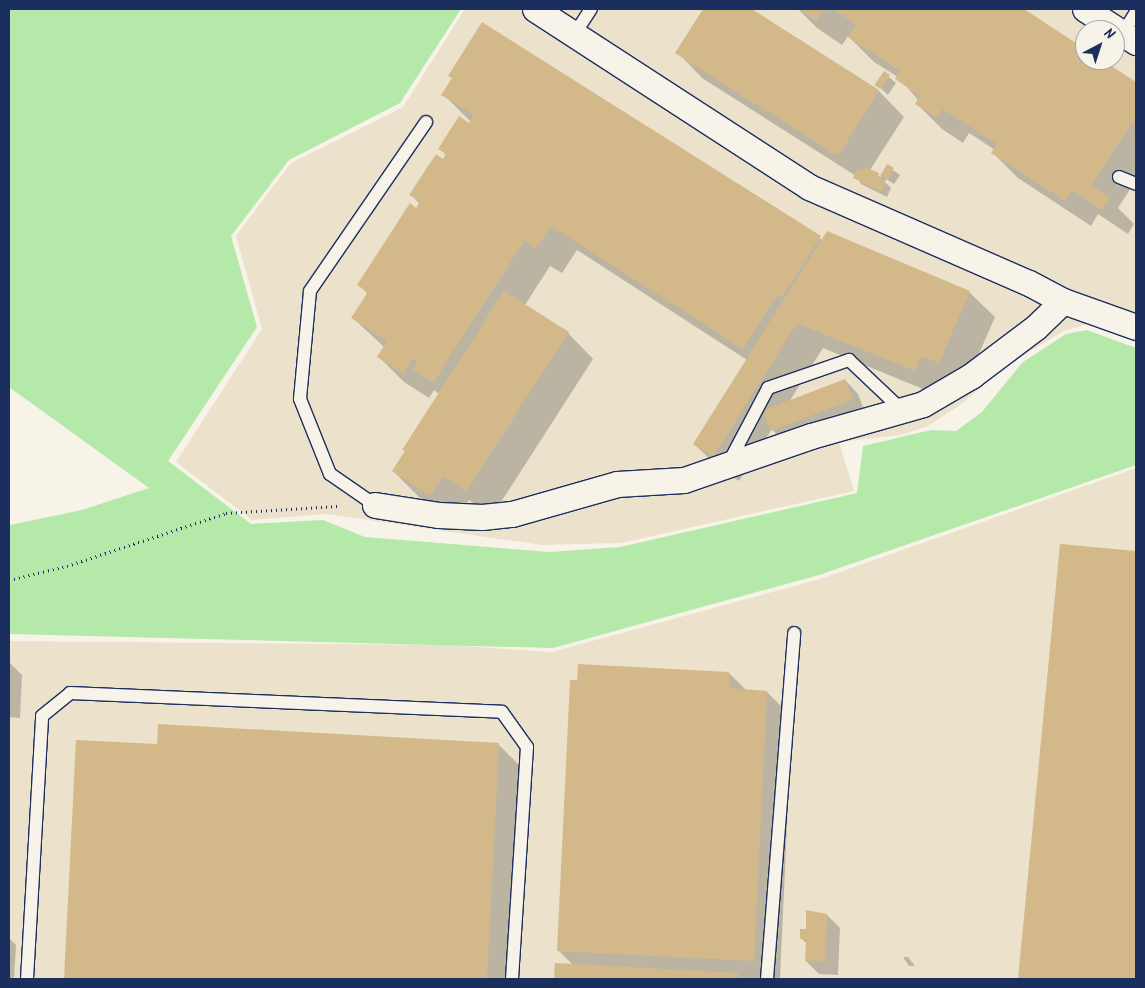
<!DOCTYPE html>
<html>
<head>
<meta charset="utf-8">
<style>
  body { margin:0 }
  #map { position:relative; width:1145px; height:988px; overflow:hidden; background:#f7f3e8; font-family:Kalam,sans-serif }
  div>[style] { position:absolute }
  .built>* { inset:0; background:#ece2cc }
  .green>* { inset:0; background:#b4e9aa }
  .shadow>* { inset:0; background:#0003 }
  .building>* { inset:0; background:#d3b989; transform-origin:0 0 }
  .path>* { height:3px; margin-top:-1.5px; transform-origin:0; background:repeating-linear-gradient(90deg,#1b2f5e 0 1px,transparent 0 5px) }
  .roads { filter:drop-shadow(1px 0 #1b2f5e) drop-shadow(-1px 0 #1b2f5e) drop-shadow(0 1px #1b2f5e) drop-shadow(0 -1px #1b2f5e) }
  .service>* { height:12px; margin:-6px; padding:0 6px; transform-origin:6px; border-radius:6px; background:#f7f3e8 }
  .minor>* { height:25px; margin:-12.5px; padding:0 12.5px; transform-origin:12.5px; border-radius:12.5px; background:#f7f3e8 }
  span { translate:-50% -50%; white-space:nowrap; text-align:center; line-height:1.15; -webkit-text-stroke:4px #f7f3e8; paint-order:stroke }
  .frame { position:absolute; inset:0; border:10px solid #1b2f5e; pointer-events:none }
  .north { position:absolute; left:1075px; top:20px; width:50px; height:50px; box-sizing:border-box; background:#f7f3e8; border:1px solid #9fa5b1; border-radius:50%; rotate:40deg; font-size:14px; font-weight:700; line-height:20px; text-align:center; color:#1b2f5e }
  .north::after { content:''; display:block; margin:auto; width:18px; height:22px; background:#1b2f5e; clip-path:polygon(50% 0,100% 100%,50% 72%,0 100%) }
</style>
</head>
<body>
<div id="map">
  <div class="built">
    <div style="clip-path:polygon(evenodd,465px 9px,1136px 9px,1136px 341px,1087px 324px,1064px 331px,1004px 367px,963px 403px,928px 426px,901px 435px,839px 442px,854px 491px,621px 543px,542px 545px,327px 514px,252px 520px,176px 462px,262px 329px,236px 236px,291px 163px,403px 107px,465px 9px,1085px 30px,1115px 30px,1115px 60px,1085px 60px,1085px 30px)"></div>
    <div style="clip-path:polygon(1136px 468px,1136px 979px,9px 979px,9px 641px,449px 645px,552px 652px,820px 579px)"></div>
  </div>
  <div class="green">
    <div style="clip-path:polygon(9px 9px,461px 9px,400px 103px,289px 160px,231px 236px,257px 327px,168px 461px,251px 524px,323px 520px,365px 537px,549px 552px,620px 547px,857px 493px,863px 446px,931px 430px,956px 431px,982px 412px,1023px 362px,1066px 334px,1087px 330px,1136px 348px,1136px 465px,819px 575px,553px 648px,9px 634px,10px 525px,82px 510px,149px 488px,9px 387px)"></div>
  </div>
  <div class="shadow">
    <div style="clip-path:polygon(704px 9px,750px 9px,879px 91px,904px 117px,870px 170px,881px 177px,887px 166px,900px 175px,894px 184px,886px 179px,885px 182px,891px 188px,887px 197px,861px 184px,856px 176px,702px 78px,677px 52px)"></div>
    <div style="clip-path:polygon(798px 9px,1022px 9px,1085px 50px,1085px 60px,1100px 60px,1136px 84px,1136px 180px,1118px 208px,1134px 224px,1128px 234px,1098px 214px,1091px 226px,1018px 178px,993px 153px,995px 150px,969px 133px,963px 143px,942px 129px,917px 104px,919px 101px,898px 77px,874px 62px,848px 36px,842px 45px,817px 28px)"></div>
    <div style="clip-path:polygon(884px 73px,896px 83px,888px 95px,876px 84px)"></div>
    <div style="clip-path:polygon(449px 76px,823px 240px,969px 292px,995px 317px,964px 388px,940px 396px,823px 348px,789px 402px,845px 380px,858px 394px,865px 413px,786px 445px,772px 429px,739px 481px,720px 469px,694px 444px,747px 360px,577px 250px,562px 273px,550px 266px,525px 305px,568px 333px,593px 359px,492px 516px,469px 500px,455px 520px,419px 497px,393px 471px,439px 394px,434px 390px,429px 398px,404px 382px,378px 356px,384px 347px,353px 318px,368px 294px,359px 285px,420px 204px,411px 195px,447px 156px,440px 149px,471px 122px,443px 94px,453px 79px)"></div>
    <div style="clip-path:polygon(1061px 545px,1136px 553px,1136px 979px,1019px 979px)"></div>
    <div style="clip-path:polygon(9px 662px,22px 675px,20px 718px,9px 717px)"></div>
    <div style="clip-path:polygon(729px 673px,747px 691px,767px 692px,792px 717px,780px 979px,555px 979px,556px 964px,573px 965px,559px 951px)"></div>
    <div style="clip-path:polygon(77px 741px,158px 746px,498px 744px,524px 770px,513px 979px,65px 979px)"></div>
    <div style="clip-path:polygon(827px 915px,840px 928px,838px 975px,819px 974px,806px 961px,807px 944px,801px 938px)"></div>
    <div style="clip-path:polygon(9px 938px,16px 945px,14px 979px,9px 979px)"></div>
    <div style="clip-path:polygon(903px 957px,908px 957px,915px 966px,909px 966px)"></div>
  </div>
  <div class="building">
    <div style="clip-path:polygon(703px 9px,752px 9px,879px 90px,838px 156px,675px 53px)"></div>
    <div style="clip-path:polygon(799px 9px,824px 9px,816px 21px)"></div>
    <div style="clip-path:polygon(833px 9px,1024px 9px,1085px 49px,1085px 60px,1102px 60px,1136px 82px,1136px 125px,1132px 123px,1091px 185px,1110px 198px,1102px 210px,1072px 190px,1065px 201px,991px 153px,997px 144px,943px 109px,937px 118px,915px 104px,920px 96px,895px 79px,900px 71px,848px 37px,856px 24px)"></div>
    <div style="clip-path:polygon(482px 22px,821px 236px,782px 297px,776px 296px,743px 349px,551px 226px,536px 248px,524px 241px,433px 383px,413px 370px,418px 362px,413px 358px,403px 374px,377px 357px,387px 341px,351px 318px,368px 292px,357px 285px,410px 203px,416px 208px,420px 201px,409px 195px,436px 154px,443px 159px,446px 154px,438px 149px,459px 116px,469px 123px,474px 115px,441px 95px,452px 78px,448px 76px)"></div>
    <div style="left:884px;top:71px;width:7px;height:17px;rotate:34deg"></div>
    <div style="left:887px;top:164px;width:8px;height:13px;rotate:30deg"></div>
    <div style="clip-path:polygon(865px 167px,879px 173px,878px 177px,885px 181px,881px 191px,853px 178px,857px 169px,863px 171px)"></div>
    <div style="clip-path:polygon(827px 231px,970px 291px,939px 363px,921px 356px,915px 371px,797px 323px,713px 457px,693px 444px)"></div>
    <div style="clip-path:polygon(504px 291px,569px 332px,466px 491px,443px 476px,430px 496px,392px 471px,405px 451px,402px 450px)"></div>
    <div style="left:845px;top:379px;width:22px;height:88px;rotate:69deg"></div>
    <div style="clip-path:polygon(1060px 544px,1136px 551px,1136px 979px,1018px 979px)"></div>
    <div style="clip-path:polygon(578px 664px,729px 672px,729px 688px,767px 691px,754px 961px,557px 951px,570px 680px,577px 680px)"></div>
    <div style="clip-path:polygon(158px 724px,499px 743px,487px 979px,64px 979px,76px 740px,157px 744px)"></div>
    <div style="clip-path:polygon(806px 910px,827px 914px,825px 962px,805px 961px,806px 939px,800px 939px,800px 929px,806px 929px)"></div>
    <div style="clip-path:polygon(555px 963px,738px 973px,737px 979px,554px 979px)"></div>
  </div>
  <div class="path">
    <div style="left:9px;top:580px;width:60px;rotate:-13.6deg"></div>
    <div style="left:67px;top:566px;width:168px;rotate:-18.4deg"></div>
    <div style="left:226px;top:513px;width:112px;rotate:-3.6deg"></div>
  </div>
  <div class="roads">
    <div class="service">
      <div style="left:1123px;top:33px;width:25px;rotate:-58deg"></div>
      <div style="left:574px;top:35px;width:31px;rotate:-57deg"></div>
      <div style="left:1119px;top:177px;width:18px;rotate:22deg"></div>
      <div style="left:728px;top:464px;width:86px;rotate:-62.2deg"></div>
      <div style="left:768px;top:388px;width:86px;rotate:-19.1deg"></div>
      <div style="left:849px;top:360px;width:74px;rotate:43.4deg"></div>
      <div style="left:375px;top:505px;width:55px;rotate:-145.4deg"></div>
      <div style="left:330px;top:474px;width:81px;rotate:-111.8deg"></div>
      <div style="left:300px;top:399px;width:108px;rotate:-84.7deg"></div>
      <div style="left:310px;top:291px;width:205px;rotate:-55.5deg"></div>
      <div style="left:27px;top:979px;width:263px;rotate:-86.7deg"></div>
      <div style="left:42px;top:716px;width:36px;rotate:-39deg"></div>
      <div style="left:70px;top:693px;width:432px;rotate:2.5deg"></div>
      <div style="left:502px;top:712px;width:43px;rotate:54.5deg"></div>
      <div style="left:527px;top:747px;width:232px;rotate:93.7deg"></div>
      <div style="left:767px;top:979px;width:347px;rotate:-85.5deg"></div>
    </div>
    <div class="minor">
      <div style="left:535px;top:9px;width:327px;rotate:33deg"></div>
      <div style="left:809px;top:187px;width:240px;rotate:23.6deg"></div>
      <div style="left:1029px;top:283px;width:38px;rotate:28deg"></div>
      <div style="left:1063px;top:301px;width:77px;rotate:19.6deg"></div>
      <div style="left:1085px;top:9px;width:61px;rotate:32.9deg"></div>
      <div style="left:375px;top:505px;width:65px;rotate:8.9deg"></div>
      <div style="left:439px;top:515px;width:43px;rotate:2.7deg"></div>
      <div style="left:482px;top:517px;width:30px;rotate:-6deg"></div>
      <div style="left:512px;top:514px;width:109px;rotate:-15.9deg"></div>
      <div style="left:617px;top:484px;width:67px;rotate:-3.4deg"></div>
      <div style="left:684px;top:480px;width:134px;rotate:-19.1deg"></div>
      <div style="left:811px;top:436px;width:116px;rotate:-15.9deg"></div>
      <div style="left:923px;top:404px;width:56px;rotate:-30.3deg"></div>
      <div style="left:971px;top:376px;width:81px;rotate:-37deg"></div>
      <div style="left:1036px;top:327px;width:37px;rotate:-44deg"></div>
    </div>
  </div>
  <div class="frame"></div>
  <div class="north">N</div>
</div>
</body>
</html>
